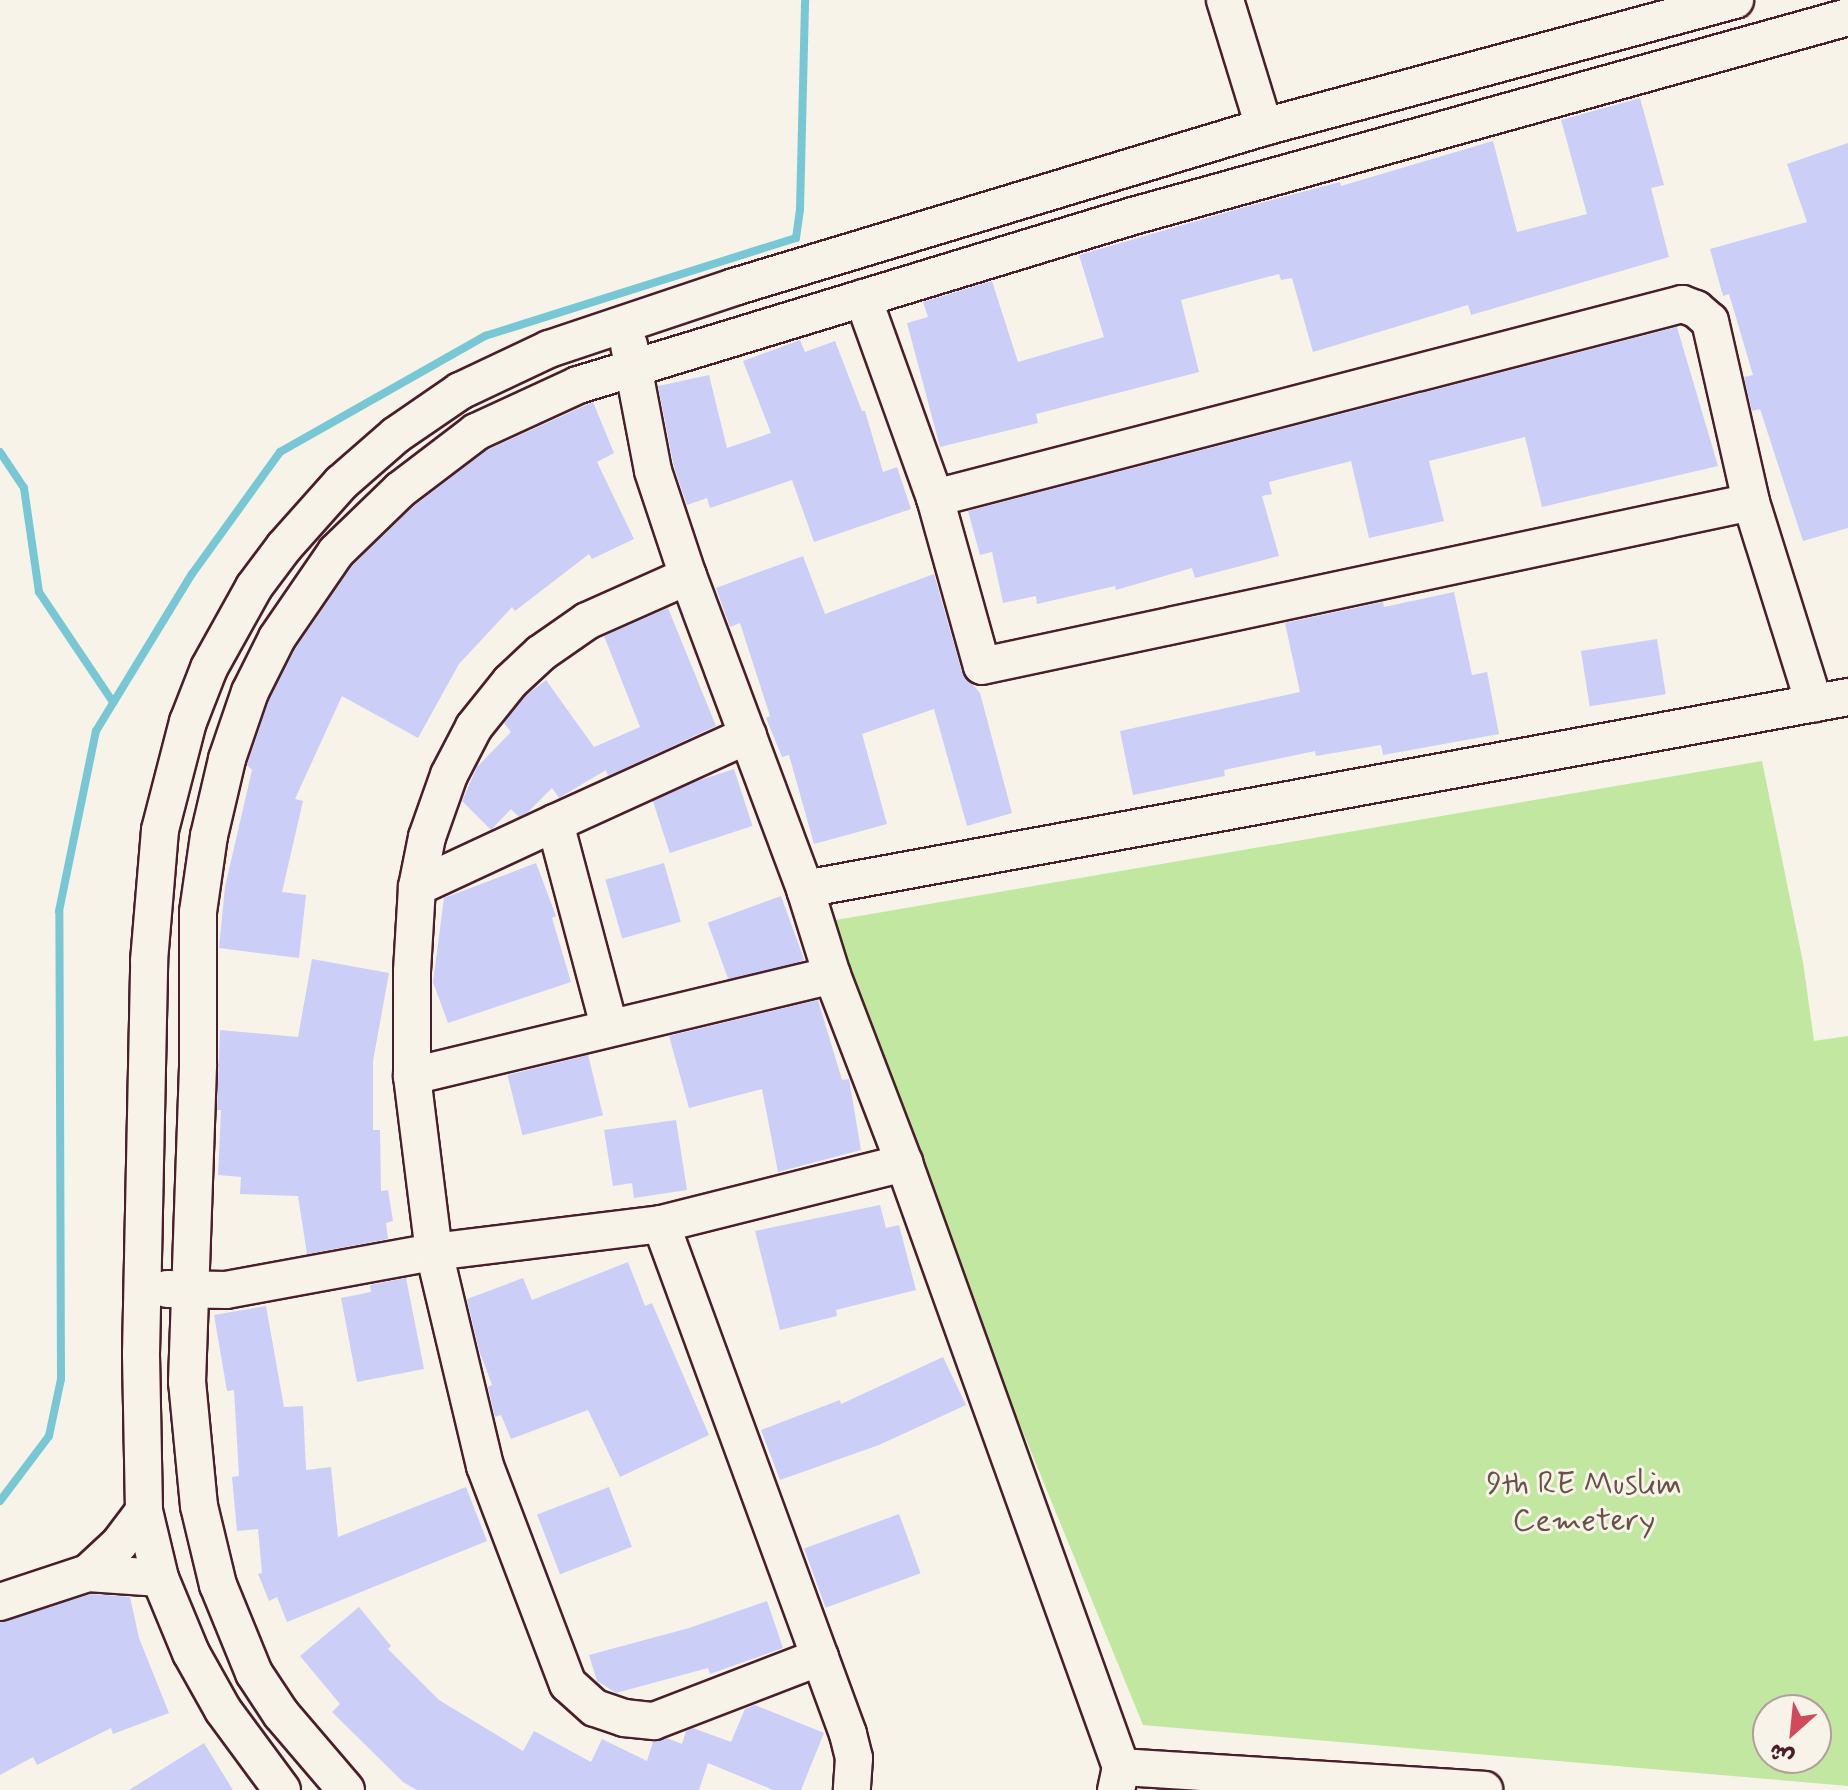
<!DOCTYPE html>
<html>
<head>
<meta charset="utf-8">
<style>
  body { margin:0 }
  #map { position:relative; width:1848px; height:1790px; overflow:hidden; background:#f7f3e8; font-family:Mynerve,"Playpen Sans Arabic",sans-serif }
  div>[style] { position:absolute }
  .green>* { inset:0; background:#c2e7a1 }
  .stream>* { height:8px; margin:-4px; padding:0 4px; transform-origin:4px; border-radius:4px; background:#78c7d4 }
  .building>* { inset:0; background:#cbcff7; transform-origin:0 0 }
  .roads { filter:drop-shadow(2px 0 #4a1f2b) drop-shadow(-2px 0 #4a1f2b) drop-shadow(0 2px #4a1f2b) drop-shadow(0 -2px #4a1f2b) }
  .minor>* { height:36px; margin:-18px; padding:0 18px; transform-origin:18px; border-radius:18px; background:#f7f3e8 }
  span { translate:-50% -50%; white-space:nowrap; text-align:center; line-height:1.15; -webkit-text-stroke:6px #f7f3e8; paint-order:stroke }
  .park-label { font-size:32px; color:#685148 }
  .north { position:absolute; left:1752px; top:1694px; width:80px; height:80px; box-sizing:border-box; background:#f7f3e8; border:2px solid #b29e9c; border-radius:50%; rotate:207deg; font-size:22px; font-weight:700; line-height:32px; text-align:center; color:#4a1f2b }
  .north::after { content:''; display:block; margin:auto; width:28px; height:36px; background:#d1495b; clip-path:polygon(50% 0,100% 100%,50% 72%,0 100%) }
</style>
</head>
<body>
<div id="map">
  <div class="green">
    <div style="clip-path:polygon(evenodd,1762px 761px,1803px 962px,1814px 1041px,1848px 1036px,1848px 1786px,1143px 1725px,980px 1327px,830px 921px,1762px 761px,1768px 1710px,1816px 1710px,1816px 1758px,1768px 1758px,1768px 1710px)"></div>
  </div>
  <div class="stream">
    <div style="left:0;top:452px;width:43px;rotate:56.3deg"></div>
    <div style="left:24px;top:488px;width:105px;rotate:81.8deg"></div>
    <div style="left:39px;top:592px;width:133px;rotate:56.1deg"></div>
    <div style="left:0;top:1501px;width:81px;rotate:-53deg"></div>
    <div style="left:49px;top:1436px;width:58px;rotate:-78.1deg"></div>
    <div style="left:61px;top:1379px;width:468px;rotate:-90.2deg"></div>
    <div style="left:59px;top:911px;width:184px;rotate:-78.4deg"></div>
    <div style="left:96px;top:731px;width:184px;rotate:-58.6deg"></div>
    <div style="left:192px;top:574px;width:150px;rotate:-54.2deg"></div>
    <div style="left:280px;top:452px;width:236px;rotate:-29.5deg"></div>
    <div style="left:485px;top:336px;width:326px;rotate:-17.5deg"></div>
    <div style="left:796px;top:238px;width:29px;rotate:-82deg"></div>
    <div style="left:800px;top:209px;width:209px;rotate:-88.6deg"></div>
  </div>
  <div class="building">
    <div style="clip-path:polygon(1640px 98px,1664px 185px,1651px 188px,1669px 257px,1471px 315px,1468px 305px,1313px 352px,1292px 278px,1281px 280px,1279px 274px,1181px 300px,1199px 372px,1036px 414px,1038px 423px,940px 447px,907px 323px,928px 317px,923px 302px,992px 281px,1018px 362px,1104px 337px,1079px 255px,1245px 207px,1340px 182px,1341px 186px,1493px 141px,1517px 232px,1587px 214px,1561px 120px)"></div>
    <div style="clip-path:polygon(1848px 143px,1848px 528px,1803px 541px,1760px 409px,1752px 411px,1744px 377px,1753px 375px,1729px 294px,1723px 296px,1710px 249px,1807px 222px,1787px 164px)"></div>
    <div style="clip-path:polygon(1677px 327px,1718px 466px,1542px 507px,1525px 437px,1429px 461px,1444px 521px,1369px 538px,1351px 461px,1269px 482px,1272px 494px,1262px 496px,1279px 556px,1195px 578px,1192px 568px,1116px 590px,1115px 586px,1037px 604px,1036px 596px,1003px 603px,992px 552px,980px 555px,968px 511px)"></div>
    <div style="clip-path:polygon(800px 340px,805px 352px,835px 341px,862px 411px,865px 411px,883px 472px,897px 467px,911px 509px,814px 542px,792px 480px,710px 508px,707px 498px,687px 505px,674px 467px,658px 386px,709px 375px,727px 448px,771px 433px,743px 361px)"></div>
    <div style="clip-path:polygon(593px 402px,614px 453px,597px 462px,634px 539px,592px 559px,589px 554px,515px 611px,512px 607px,459px 664px,418px 738px,342px 696px,295px 799px,303px 801px,282px 892px,306px 895px,299px 958px,219px 948px,225px 887px,252px 770px,247px 765px,269px 700px,295px 649px,352px 566px,414px 506px,487px 450px)"></div>
    <div style="clip-path:polygon(803px 556px,825px 614px,934px 574px,962px 672px,980px 693px,1012px 813px,967px 826px,934px 709px,862px 734px,887px 824px,814px 844px,789px 755px,782px 757px,766px 718px,770px 716px,740px 623px,730px 627px,716px 588px)"></div>
    <div style="clip-path:polygon(1454px 592px,1472px 675px,1487px 672px,1499px 734px,1383px 755px,1381px 745px,1316px 756px,1315px 751px,1224px 770px,1225px 776px,1133px 795px,1120px 731px,1300px 692px,1285px 623px,1383px 602px,1384px 607px)"></div>
    <div style="clip-path:polygon(668px 608px,716px 726px,608px 776px,606px 770px,559px 798px,552px 788px,528px 812px,519px 817px,511px 809px,491px 830px,462px 801px,477px 767px,511px 732px,504px 723px,525px 696px,546px 680px,594px 747px,640px 727px,604px 636px)"></div>
    <div style="left:1657px;top:639px;width:56px;height:77px;rotate:81deg"></div>
    <div style="left:734px;top:769px;width:60px;height:87px;rotate:72deg"></div>
    <div style="clip-path:polygon(536px 863px,556px 916px,552px 918px,571px 982px,448px 1023px,433px 982px,444px 898px)"></div>
    <div style="left:664px;top:863px;width:61px;height:61px;rotate:74deg"></div>
    <div style="left:781px;top:896px;width:68px;height:78px;rotate:70deg"></div>
    <div style="clip-path:polygon(312px 959px,389px 973px,373px 1061px,373px 1130px,380px 1130px,381px 1191px,388px 1190px,393px 1221px,386px 1223px,388px 1239px,307px 1254px,298px 1196px,240px 1194px,241px 1177px,218px 1175px,221px 1110px,217px 1110px,220px 1030px,298px 1037px)"></div>
    <div style="clip-path:polygon(818px 1000px,842px 1080px,849px 1079px,861px 1150px,778px 1172px,762px 1089px,689px 1108px,669px 1036px)"></div>
    <div style="left:588px;top:1055px;width:62px;height:83px;rotate:76deg"></div>
    <div style="clip-path:polygon(676px 1120px,687px 1190px,634px 1198px,632px 1183px,613px 1186px,604px 1130px)"></div>
    <div style="clip-path:polygon(880px 1205px,886px 1228px,899px 1225px,916px 1290px,836px 1310px,837px 1316px,780px 1330px,755px 1231px)"></div>
    <div style="clip-path:polygon(628px 1262px,645px 1306px,652px 1303px,709px 1435px,620px 1477px,588px 1410px,511px 1439px,501px 1415px,495px 1417px,488px 1387px,492px 1385px,479px 1350px,467px 1299px,523px 1278px,532px 1300px)"></div>
    <div style="clip-path:polygon(406px 1278px,424px 1369px,357px 1382px,341px 1298px,371px 1292px,370px 1285px)"></div>
    <div style="clip-path:polygon(266px 1306px,284px 1407px,303px 1406px,306px 1470px,331px 1467px,338px 1537px,466px 1487px,487px 1541px,287px 1622px,277px 1597px,269px 1601px,258px 1574px,262px 1573px,258px 1529px,237px 1531px,232px 1477px,239px 1476px,234px 1390px,227px 1391px,214px 1315px)"></div>
    <div style="clip-path:polygon(943px 1357px,966px 1405px,879px 1445px,780px 1480px,761px 1430px,840px 1400px,841px 1404px)"></div>
    <div style="left:609px;top:1487px;width:64px;height:77px;rotate:69deg"></div>
    <div style="left:899px;top:1514px;width:63px;height:101px;rotate:70deg"></div>
    <div style="clip-path:polygon(91px 1594px,130px 1597px,139px 1638px,169px 1713px,113px 1734px,111px 1728px,37px 1765px,33px 1757px,0 1775px,0 1622px)"></div>
    <div style="clip-path:polygon(767px 1601px,783px 1648px,710px 1674px,708px 1668px,616px 1693px,597px 1681px,589px 1655px,689px 1628px)"></div>
    <div style="clip-path:polygon(359px 1607px,391px 1646px,388px 1649px,439px 1700px,523px 1751px,534px 1731px,591px 1762px,602px 1739px,647px 1761px,653px 1742px,667px 1738px,682px 1744px,686px 1731px,693px 1728px,731px 1742px,745px 1709px,755px 1705px,824px 1733px,801px 1790px,773px 1790px,708px 1763px,699px 1790px,417px 1790px,403px 1782px,332px 1712px,340px 1704px,300px 1656px)"></div>
    <div style="clip-path:polygon(204px 1743px,233px 1790px,129px 1790px)"></div>
  </div>
  <div class="roads">
    <div class="minor">
      <div style="left:1225px;top:0;width:133px;rotate:72.9deg"></div>
      <div style="left:863px;top:298px;width:213px;rotate:70.2deg"></div>
      <div style="left:935px;top:498px;width:174px;rotate:74.4deg"></div>
      <div style="left:982px;top:666px;width:786px;rotate:-12.04deg"></div>
      <div style="left:629px;top:345px;width:128px;rotate:79.2deg"></div>
      <div style="left:653px;top:471px;width:111px;rotate:71.6deg"></div>
      <div style="left:688px;top:576px;width:334px;rotate:69.5deg"></div>
      <div style="left:805px;top:889px;width:90px;rotate:72.6deg"></div>
      <div style="left:832px;top:975px;width:201px;rotate:69deg"></div>
      <div style="left:904px;top:1163px;width:642px;rotate:70.24deg"></div>
      <div style="left:1121px;top:1767px;width:24px;rotate:102deg"></div>
      <div style="left:935px;top:498px;width:772px;rotate:-14.56deg"></div>
      <div style="left:1682px;top:304px;width:15px;rotate:20deg"></div>
      <div style="left:1696px;top:309px;width:18px;rotate:41deg"></div>
      <div style="left:1710px;top:321px;width:186px;rotate:77.2deg"></div>
      <div style="left:1751px;top:502px;width:211px;rotate:72.6deg"></div>
      <div style="left:688px;top:576px;width:111px;rotate:156deg"></div>
      <div style="left:587px;top:621px;width:56px;rotate:145.2deg"></div>
      <div style="left:541px;top:653px;width:42px;rotate:136.9deg"></div>
      <div style="left:510px;top:682px;width:58px;rotate:128.7deg"></div>
      <div style="left:474px;top:727px;width:54px;rotate:117.5deg"></div>
      <div style="left:449px;top:775px;width:66px;rotate:109.5deg"></div>
      <div style="left:427px;top:837px;width:51px;rotate:101.3deg"></div>
      <div style="left:417px;top:887px;width:85px;rotate:93.4deg"></div>
      <div style="left:412px;top:972px;width:104px;rotate:90deg"></div>
      <div style="left:412px;top:1076px;width:177px;rotate:82.9deg"></div>
      <div style="left:434px;top:1252px;width:220px;rotate:76.6deg"></div>
      <div style="left:485px;top:1466px;width:233px;rotate:69.2deg"></div>
      <div style="left:568px;top:1684px;width:36px;rotate:42deg"></div>
      <div style="left:595px;top:1708px;width:31px;rotate:19deg"></div>
      <div style="left:624px;top:1718px;width:30px;rotate:6deg"></div>
      <div style="left:654px;top:1721px;width:178px;rotate:-21.1deg"></div>
      <div style="left:555px;top:823px;width:212px;rotate:-24.5deg"></div>
      <div style="left:417px;top:887px;width:152px;rotate:-24.9deg"></div>
      <div style="left:555px;top:823px;width:210px;rotate:75.1deg"></div>
      <div style="left:805px;top:889px;width:1061px;rotate:-10.43deg"></div>
      <div style="left:412px;top:1076px;width:432px;rotate:-13.5deg"></div>
      <div style="left:661px;top:1224px;width:543px;rotate:69.86deg"></div>
      <div style="left:848px;top:1734px;width:25px;rotate:76deg"></div>
      <div style="left:854px;top:1758px;width:32px;rotate:94deg"></div>
      <div style="left:167px;top:1289px;width:59px;rotate:1deg"></div>
      <div style="left:226px;top:1290px;width:211px;rotate:-10.4deg"></div>
      <div style="left:434px;top:1252px;width:229px;rotate:-7deg"></div>
      <div style="left:661px;top:1224px;width:251px;rotate:-14.1deg"></div>
      <div style="left:88px;top:1573px;width:42px;rotate:-43.1deg"></div>
      <div style="left:119px;top:1544px;width:41px;rotate:-52.9deg"></div>
      <div style="left:0;top:1602px;width:93px;rotate:-18.2deg"></div>
      <div style="left:88px;top:1573px;width:72px;rotate:4deg"></div>
      <div style="left:1121px;top:1767px;width:364px;rotate:3.6deg"></div>
      <div style="left:282px;top:1790px;width:99px;rotate:-126.4deg"></div>
      <div style="left:223px;top:1710px;width:65px;rotate:-119.3deg"></div>
      <div style="left:191px;top:1653px;width:81px;rotate:-112.5deg"></div>
      <div style="left:160px;top:1578px;width:69px;rotate:-103.4deg"></div>
      <div style="left:144px;top:1511px;width:157px;rotate:-91.1deg"></div>
      <div style="left:141px;top:1354px;width:393px;rotate:-88.8deg"></div>
      <div style="left:149px;top:961px;width:131px;rotate:-85.2deg"></div>
      <div style="left:160px;top:830px;width:112px;rotate:-75.5deg"></div>
      <div style="left:188px;top:722px;width:58px;rotate:-68.7deg"></div>
      <div style="left:209px;top:668px;width:93px;rotate:-60.9deg"></div>
      <div style="left:254px;top:587px;width:50px;rotate:-53.1deg"></div>
      <div style="left:284px;top:547px;width:86px;rotate:-48.3deg"></div>
      <div style="left:341px;top:483px;width:73px;rotate:-41.1deg"></div>
      <div style="left:396px;top:435px;width:78px;rotate:-34.5deg"></div>
      <div style="left:460px;top:391px;width:98px;rotate:-25.3deg"></div>
      <div style="left:549px;top:349px;width:195px;rotate:-18.5deg"></div>
      <div style="left:734px;top:287px;width:554px;rotate:-16.8deg"></div>
      <div style="left:1264px;top:127px;width:488px;rotate:-15.1deg"></div>
      <div style="left:346px;top:1790px;width:100px;rotate:-130.5deg"></div>
      <div style="left:281px;top:1714px;width:49px;rotate:-123.4deg"></div>
      <div style="left:254px;top:1673px;width:95px;rotate:-112.2deg"></div>
      <div style="left:218px;top:1585px;width:81px;rotate:-103.5deg"></div>
      <div style="left:199px;top:1506px;width:125px;rotate:-95.5deg"></div>
      <div style="left:187px;top:1382px;width:318px;rotate:-88deg"></div>
      <div style="left:198px;top:1064px;width:152px;rotate:-90deg"></div>
      <div style="left:198px;top:912px;width:77px;rotate:-81.8deg"></div>
      <div style="left:209px;top:836px;width:79px;rotate:-76.8deg"></div>
      <div style="left:227px;top:759px;width:71px;rotate:-71.1deg"></div>
      <div style="left:250px;top:692px;width:60px;rotate:-63.4deg"></div>
      <div style="left:277px;top:638px;width:104px;rotate:-55.5deg"></div>
      <div style="left:336px;top:552px;width:89px;rotate:-44.1deg"></div>
      <div style="left:400px;top:490px;width:96px;rotate:-37.3deg"></div>
      <div style="left:476px;top:432px;width:112px;rotate:-24.7deg"></div>
      <div style="left:578px;top:385px;width:580px;rotate:-16.94deg"></div>
      <div style="left:1133px;top:216px;width:742px;rotate:-15.55deg"></div>
    </div>
  </div>
  <div class="park-label">
    <span style="left:1584px;top:1503px">9th RE Muslim<br>Cemetery</span>
  </div>
  <div class="north">ش</div>
</div>
</body>
</html>
